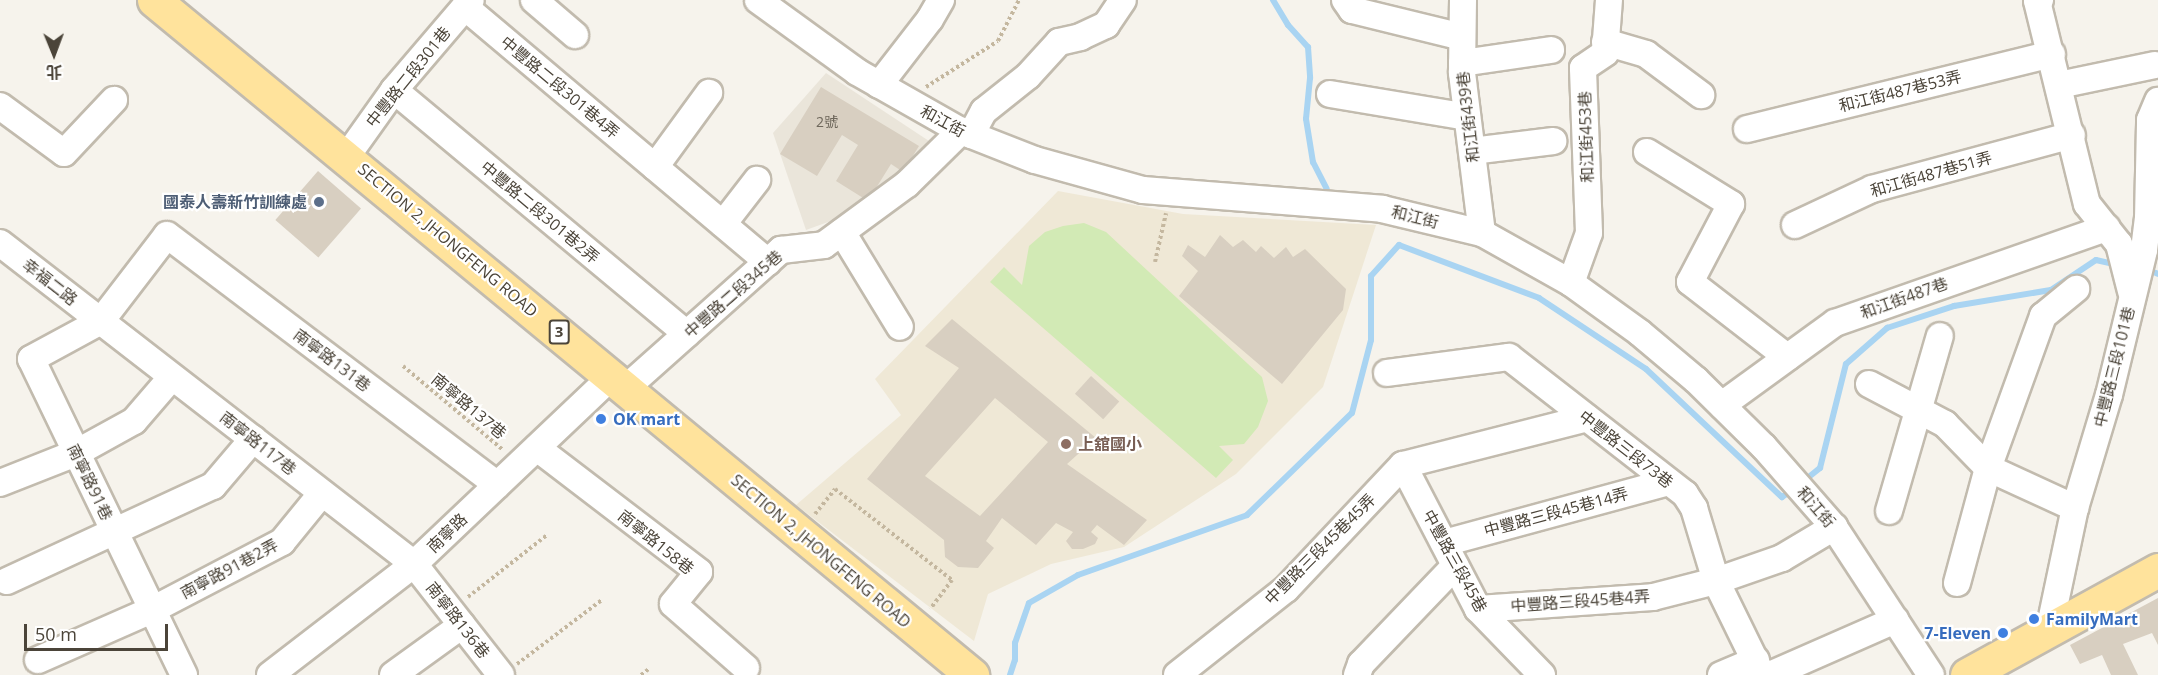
<!DOCTYPE html>
<html>
<head>
<meta charset="utf-8">
<style>
  body { margin:0 }
  #map { position:relative; width:2158px; height:675px; overflow:hidden; background:#f6f3ec; font-family:"Open Sans","Noto Sans TC",sans-serif }
  div>[style] { position:absolute }
  .residential>* { inset:0; background:#eae5da }
  .education>* { inset:0; background:#efe8d6 }
  .green>* { inset:0; background:#d2eab5 }
  .stream>* { height:6px; margin:-3px; padding:0 3px; transform-origin:3px; border-radius:3px; background:#a9d4f2 }
  .building>* { inset:0; background:#d8cfc1; transform-origin:0 0 }
  .path>* { height:4px; margin-top:-2px; transform-origin:0; background:repeating-linear-gradient(90deg,#c4b79f 0 3px,transparent 0 6px) }
  .roads { filter:drop-shadow(2px 0 #c2bbae) drop-shadow(-2px 0 #c2bbae) drop-shadow(0 2px #c2bbae) drop-shadow(0 -2px #c2bbae) }
  .minor>* { height:26px; margin:-13px; padding:0 13px; transform-origin:13px; border-radius:13px; background:#fff }
  .major>* { height:33px; margin:-16.5px; padding:0 16.5px; transform-origin:16.5px; border-radius:16.5px; background:#ffe39c }
  .dots>* { width:16px; height:16px; translate:-50% -50%; box-sizing:border-box; border:3px solid #fff; border-radius:50% }
  span { translate:-50% -50%; white-space:nowrap; text-align:center; line-height:1.15; -webkit-text-stroke:4.5px #fff; paint-order:stroke }
  .number-label { font-size:14px; color:#6e675b }
  .number-label span { -webkit-text-stroke-width:0 }
  .shield-label span { padding:2px 4px; background:#fff; border:2px solid; border-radius:4px; -webkit-text-stroke-width:0 }
  .shield-label { font-size:15px; color:#4b4439; font-weight:700 }
  .street-label { font-size:16px; color:#4b4439 }
  .service-label { font-size:16px; color:#4e5e75; font-weight:700 }
  .right { translate:-100% -50%; text-align:right }
  .shop-label { font-size:16px; color:#366cbe; font-weight:700 }
  .left { translate:0 -50%; text-align:left }
  .education-label { font-size:16px; color:#785e54; font-weight:700 }
  .north { position:absolute; left:24px; top:24px; width:60px; height:60px; -webkit-text-stroke:4px #fff; paint-order:stroke; rotate:179deg; font-size:16px; font-weight:700; line-height:24px; text-align:center; color:#4b4439 }
  .north::after { content:''; display:block; margin:auto; width:21px; height:27px; background:#4b4439; clip-path:polygon(50% 0,100% 100%,50% 72%,0 100%) }
  .scale { position:absolute; left:24px; top:624px; width:144px; height:27px; box-sizing:border-box; border:3px solid #4b4439; border-top:0; padding-left:8px; font-size:18px; line-height:21px; white-space:nowrap; color:#4b4439; -webkit-text-stroke:4px #fff; paint-order:stroke }
</style>
</head>
<body>
<div id="map">
  <div class="residential">
    <div style="clip-path:polygon(826px 73px,929px 141px,883px 202px,806px 230px,773px 133px)"></div>
  </div>
  <div class="education">
    <div style="clip-path:polygon(1058px 191px,1183px 214px,1376px 225px,1323px 387px,1236px 474px,1124px 547px,1051px 564px,988px 594px,974px 641px,796px 505px,901px 415px,875px 379px)"></div>
  </div>
  <div class="green">
    <div style="clip-path:polygon(1084px 223px,1106px 232px,1262px 377px,1268px 401px,1258px 427px,1244px 444px,1219px 446px,1233px 460px,1216px 478px,990px 282px,1004px 267px,1022px 285px,1029px 246px,1045px 232px,1063px 226px)"></div>
  </div>
  <div class="stream">
    <div style="left:1273px;top:0;width:29px;rotate:59deg"></div>
    <div style="left:1288px;top:25px;width:30px;rotate:48deg"></div>
    <div style="left:1308px;top:47px;width:31px;rotate:86deg"></div>
    <div style="left:1310px;top:78px;width:41px;rotate:95.6deg"></div>
    <div style="left:1306px;top:119px;width:44px;rotate:80.8deg"></div>
    <div style="left:1313px;top:162px;width:30px;rotate:63deg"></div>
    <div style="left:2156px;top:273px;width:2px;rotate:27deg"></div>
    <div style="left:1810px;top:476px;width:13px;rotate:-39deg"></div>
    <div style="left:1820px;top:468px;width:107px;rotate:-76deg"></div>
    <div style="left:1846px;top:364px;width:55px;rotate:-41.3deg"></div>
    <div style="left:1887px;top:328px;width:71px;rotate:-18.2deg"></div>
    <div style="left:1954px;top:306px;width:98px;rotate:-9.4deg"></div>
    <div style="left:2051px;top:290px;width:54px;rotate:-33.7deg"></div>
    <div style="left:2096px;top:260px;width:23px;rotate:13deg"></div>
    <div style="left:1010px;top:675px;width:16px;rotate:-72deg"></div>
    <div style="left:1015px;top:660px;width:17px;rotate:-90deg"></div>
    <div style="left:1015px;top:643px;width:42px;rotate:-70.7deg"></div>
    <div style="left:1029px;top:603px;width:56px;rotate:-29.7deg"></div>
    <div style="left:1078px;top:575px;width:179px;rotate:-19.5deg"></div>
    <div style="left:1247px;top:515px;width:146px;rotate:-44.2deg"></div>
    <div style="left:1352px;top:413px;width:75px;rotate:-75.4deg"></div>
    <div style="left:1371px;top:340px;width:64px;rotate:-90deg"></div>
    <div style="left:1371px;top:276px;width:42px;rotate:-47.9deg"></div>
    <div style="left:1399px;top:245px;width:150px;rotate:20.7deg"></div>
    <div style="left:1539px;top:298px;width:128px;rotate:33.6deg"></div>
    <div style="left:1646px;top:369px;width:187px;rotate:43.3deg"></div>
    <div style="left:1782px;top:497px;width:4px;rotate:-34deg"></div>
  </div>
  <div class="building">
    <div style="clip-path:polygon(821px 87px,919px 146px,903px 172px,891px 164px,868px 201px,836px 181px,858px 145px,842px 135px,817px 176px,780px 154px)"></div>
    <div style="left:318px;top:171px;width:57px;height:65px;rotate:41deg"></div>
    <div style="clip-path:polygon(1220px 235px,1233px 247px,1243px 240px,1256px 252px,1261px 246px,1274px 258px,1286px 247px,1293px 257px,1305px 249px,1346px 289px,1343px 310px,1282px 384px,1179px 296px,1198px 271px,1182px 256px,1188px 245px,1205px 257px)"></div>
    <div style="clip-path:polygon(evenodd,952px 319px,1096px 438px,1067px 464px,1147px 520px,1124px 545px,1097px 525px,1091px 532px,1098px 538px,1095px 544px,1083px 549px,1072px 549px,1066px 541px,1073px 532px,1056px 523px,1036px 545px,1002px 518px,986px 541px,994px 548px,978px 568px,958px 567px,945px 557px,944px 540px,867px 479px,959px 368px,925px 346px,952px 319px,995px 398px,1048px 442px,980px 516px,925px 476px,995px 398px)"></div>
    <div style="left:1091px;top:376px;width:38px;height:24px;rotate:42deg"></div>
    <div style="clip-path:polygon(2158px 598px,2158px 645px,2152px 633px,2123px 644px,2138px 675px,2111px 675px,2102px 655px,2080px 664px,2070px 645px)"></div>
  </div>
  <div class="path">
    <div style="left:926px;top:87px;width:85px;rotate:-32.6deg"></div>
    <div style="left:998px;top:41px;width:46px;rotate:-62.9deg"></div>
    <div style="left:1155px;top:262px;width:50px;rotate:-77.3deg"></div>
    <div style="left:403px;top:366px;width:131px;rotate:40deg"></div>
    <div style="left:815px;top:514px;width:32px;rotate:-51deg"></div>
    <div style="left:835px;top:489px;width:148px;rotate:37.9deg"></div>
    <div style="left:952px;top:580px;width:36px;rotate:127deg"></div>
    <div style="left:468px;top:597px;width:100px;rotate:-38.1deg"></div>
    <div style="left:517px;top:664px;width:106px;rotate:-37deg"></div>
    <div style="left:641px;top:675px;width:11px;rotate:-38deg"></div>
  </div>
  <div class="roads">
    <div class="minor">
      <div style="left:534px;top:0;width:54px;rotate:40.5deg"></div>
      <div style="left:758px;top:0;width:122px;rotate:36deg"></div>
      <div style="left:857px;top:72px;width:120px;rotate:29.6deg"></div>
      <div style="left:961px;top:131px;width:79px;rotate:21.4deg"></div>
      <div style="left:1035px;top:160px;width:112px;rotate:15.5deg"></div>
      <div style="left:1143px;top:190px;width:240px;rotate:4.5deg"></div>
      <div style="left:1382px;top:209px;width:103px;rotate:13.5deg"></div>
      <div style="left:1482px;top:233px;width:102px;rotate:29.3deg"></div>
      <div style="left:1571px;top:283px;width:85px;rotate:35.9deg"></div>
      <div style="left:1640px;top:333px;width:73px;rotate:40deg"></div>
      <div style="left:1696px;top:380px;width:95px;rotate:44.6deg"></div>
      <div style="left:1764px;top:447px;width:106px;rotate:48.8deg"></div>
      <div style="left:1834px;top:527px;width:177px;rotate:56.8deg"></div>
      <div style="left:1345px;top:0;width:12px;rotate:55deg"></div>
      <div style="left:1352px;top:10px;width:113px;rotate:13.8deg"></div>
      <div style="left:1463px;top:0;width:73px;rotate:90.8deg"></div>
      <div style="left:1462px;top:73px;width:161px;rotate:82.9deg"></div>
      <div style="left:2040px;top:0;width:3px;rotate:162deg"></div>
      <div style="left:2037px;top:1px;width:209px;rotate:76.2deg"></div>
      <div style="left:2087px;top:204px;width:51px;rotate:51.3deg"></div>
      <div style="left:2119px;top:244px;width:49px;rotate:75.7deg"></div>
      <div style="left:465px;top:7px;width:396px;rotate:40.1deg"></div>
      <div style="left:1605px;top:42px;width:43px;rotate:16.3deg"></div>
      <div style="left:1646px;top:54px;width:69px;rotate:36.7deg"></div>
      <div style="left:1462px;top:63px;width:90px;rotate:-8.3deg"></div>
      <div style="left:879px;top:85px;width:83px;rotate:-52.3deg"></div>
      <div style="left:930px;top:19px;width:22px;rotate:-60deg"></div>
      <div style="left:2059px;top:85px;width:98px;rotate:-11.8deg"></div>
      <div style="left:394px;top:90px;width:381px;rotate:39.8deg"></div>
      <div style="left:1330px;top:94px;width:139px;rotate:9.5deg"></div>
      <div style="left:0;top:106px;width:79px;rotate:36.3deg"></div>
      <div style="left:64px;top:153px;width:73px;rotate:-46.7deg"></div>
      <div style="left:1747px;top:129px;width:314px;rotate:-13.8deg"></div>
      <div style="left:971px;top:135px;width:27px;rotate:-62deg"></div>
      <div style="left:984px;top:111px;width:56px;rotate:-38.5deg"></div>
      <div style="left:1028px;top:76px;width:46px;rotate:-47.6deg"></div>
      <div style="left:1059px;top:42px;width:22px;rotate:-13deg"></div>
      <div style="left:1080px;top:37px;width:29px;rotate:-25deg"></div>
      <div style="left:1106px;top:25px;width:30px;rotate:-56deg"></div>
      <div style="left:1472px;top:151px;width:82px;rotate:-7deg"></div>
      <div style="left:1647px;top:152px;width:99px;rotate:31.8deg"></div>
      <div style="left:1731px;top:204px;width:88px;rotate:117.7deg"></div>
      <div style="left:1690px;top:282px;width:123px;rotate:37.7deg"></div>
      <div style="left:347px;top:156px;width:81px;rotate:-54.5deg"></div>
      <div style="left:394px;top:90px;width:118px;rotate:-49.5deg"></div>
      <div style="left:655px;top:167px;width:92px;rotate:-53.9deg"></div>
      <div style="left:723px;top:224px;width:56px;rotate:-52.3deg"></div>
      <div style="left:1795px;top:225px;width:85px;rotate:-25.1deg"></div>
      <div style="left:1872px;top:189px;width:207px;rotate:-15.1deg"></div>
      <div style="left:842px;top:232px;width:111px;rotate:58.6deg"></div>
      <div style="left:0;top:243px;width:524px;rotate:37.79deg"></div>
      <div style="left:414px;top:564px;width:141px;rotate:51.9deg"></div>
      <div style="left:1571px;top:283px;width:53px;rotate:-70.2deg"></div>
      <div style="left:1589px;top:233px;width:165px;rotate:-92.1deg"></div>
      <div style="left:1583px;top:68px;width:27px;rotate:-34deg"></div>
      <div style="left:1605px;top:53px;width:53px;rotate:-85.7deg"></div>
      <div style="left:1387px;top:373px;width:123px;rotate:-7.5deg"></div>
      <div style="left:1509px;top:357px;width:223px;rotate:37.9deg"></div>
      <div style="left:1685px;top:494px;width:17px;rotate:57deg"></div>
      <div style="left:1694px;top:508px;width:76px;rotate:73.2deg"></div>
      <div style="left:1716px;top:581px;width:105px;rotate:63.9deg"></div>
      <div style="left:1869px;top:384px;width:86px;rotate:27.8deg"></div>
      <div style="left:1945px;top:424px;width:62px;rotate:45.7deg"></div>
      <div style="left:1988px;top:468px;width:96px;rotate:24.7deg"></div>
      <div style="left:626px;top:388px;width:208px;rotate:-41.7deg"></div>
      <div style="left:781px;top:250px;width:43px;rotate:-6.6deg"></div>
      <div style="left:824px;top:245px;width:103px;rotate:-36.3deg"></div>
      <div style="left:907px;top:184px;width:76px;rotate:-44.5deg"></div>
      <div style="left:1722px;top:405px;width:140px;rotate:-36deg"></div>
      <div style="left:1835px;top:323px;width:288px;rotate:-19.3deg"></div>
      <div style="left:537px;top:448px;width:204px;rotate:37.4deg"></div>
      <div style="left:699px;top:572px;width:41px;rotate:129.1deg"></div>
      <div style="left:673px;top:604px;width:97px;rotate:41.2deg"></div>
      <div style="left:1403px;top:465px;width:162px;rotate:62.5deg"></div>
      <div style="left:1478px;top:609px;width:92px;rotate:45.9deg"></div>
      <div style="left:1403px;top:465px;width:190px;rotate:-14.3deg"></div>
      <div style="left:0;top:483px;width:82px;rotate:-21.5deg"></div>
      <div style="left:76px;top:453px;width:66px;rotate:-28.9deg"></div>
      <div style="left:134px;top:421px;width:58px;rotate:-49.2deg"></div>
      <div style="left:1889px;top:511px;width:182px;rotate:-73.8deg"></div>
      <div style="left:1444px;top:543px;width:233px;rotate:-15.2deg"></div>
      <div style="left:7px;top:581px;width:227px;rotate:-24.8deg"></div>
      <div style="left:213px;top:486px;width:62px;rotate:-49.6deg"></div>
      <div style="left:1957px;top:583px;width:119px;rotate:-74.9deg"></div>
      <div style="left:1988px;top:468px;width:162px;rotate:-70.1deg"></div>
      <div style="left:2043px;top:316px;width:43px;rotate:-39.3deg"></div>
      <div style="left:1478px;top:609px;width:175px;rotate:-3.9deg"></div>
      <div style="left:1653px;top:597px;width:65px;rotate:-14.3deg"></div>
      <div style="left:1716px;top:581px;width:70px;rotate:-19.2deg"></div>
      <div style="left:1782px;top:558px;width:61px;rotate:-30.8deg"></div>
      <div style="left:2049px;top:631px;width:126px;rotate:-78.1deg"></div>
      <div style="left:2075px;top:508px;width:118px;rotate:-73.3deg"></div>
      <div style="left:2109px;top:395px;width:149px;rotate:-76.4deg"></div>
      <div style="left:2144px;top:250px;width:31px;rotate:-83deg"></div>
      <div style="left:2148px;top:219px;width:99px;rotate:-88.8deg"></div>
      <div style="left:2150px;top:120px;width:21px;rotate:-67deg"></div>
      <div style="left:38px;top:660px;width:124px;rotate:-23.7deg"></div>
      <div style="left:152px;top:610px;width:147px;rotate:-27.6deg"></div>
      <div style="left:282px;top:542px;width:63px;rotate:-50.8deg"></div>
      <div style="left:184px;top:675px;width:351px;rotate:-115.8deg"></div>
      <div style="left:31px;top:359px;width:80px;rotate:-28.5deg"></div>
      <div style="left:101px;top:321px;width:108px;rotate:-52.5deg"></div>
      <div style="left:167px;top:235px;width:414px;rotate:37.1deg"></div>
      <div style="left:270px;top:675px;width:182px;rotate:-37.6deg"></div>
      <div style="left:414px;top:564px;width:273px;rotate:-43.5deg"></div>
      <div style="left:393px;top:675px;width:85px;rotate:-35.9deg"></div>
      <div style="left:1177px;top:675px;width:139px;rotate:-38.3deg"></div>
      <div style="left:1286px;top:589px;width:170px;rotate:-46.7deg"></div>
      <div style="left:1357px;top:675px;width:12px;rotate:-70deg"></div>
      <div style="left:1361px;top:664px;width:136px;rotate:-46.2deg"></div>
      <div style="left:1721px;top:675px;width:38px;rotate:-23deg"></div>
      <div style="left:1770px;top:675px;width:137px;rotate:-23.7deg"></div>
    </div>
    <div class="major">
      <div style="left:154px;top:0;width:1061px;rotate:39.53deg"></div>
      <div style="left:1967px;top:675px;width:218px;rotate:-28.8deg"></div>
    </div>
  </div>
  <div class="dots">
    <div style="left:319px;top:202px;background:#5c6f8a"></div>
    <div style="left:601px;top:419px;background:#3f7fe0"></div>
    <div style="left:1066px;top:444px;background:#8d6e63"></div>
    <div style="left:2034px;top:619px;background:#3f7fe0"></div>
    <div style="left:2003px;top:633px;background:#3f7fe0"></div>
  </div>
  <div class="number-label">
    <span style="left:827px;top:122px">2號</span>
  </div>
  <div class="shield-label">
    <span style="left:559px;top:332px">3</span>
  </div>
  <div class="street-label">
    <span style="left:408px;top:77px;rotate:-51deg">中豐路二段301巷</span>
    <span style="left:560px;top:87px;rotate:40deg">中豐路二段301巷4弄</span>
    <span style="left:1900px;top:91px;rotate:-14deg">和江街487巷53弄</span>
    <span style="left:1468px;top:117px;rotate:-97deg">和江街439巷</span>
    <span style="left:943px;top:121px;rotate:28deg">和江街</span>
    <span style="left:1586px;top:137px;rotate:-92deg">和江街453巷</span>
    <span style="left:1931px;top:174px;rotate:-16deg">和江街487巷51弄</span>
    <span style="left:540px;top:212px;rotate:40deg">中豐路二段301巷2弄</span>
    <span style="left:1415px;top:217px;rotate:14deg">和江街</span>
    <span style="left:448px;top:240px;rotate:40deg">SECTION 2, JHONGFENG ROAD</span>
    <span style="left:50px;top:282px;rotate:38deg">幸福二路</span>
    <span style="left:733px;top:294px;rotate:-41deg">中豐路二段345巷</span>
    <span style="left:1904px;top:298px;rotate:-20deg">和江街487巷</span>
    <span style="left:332px;top:360px;rotate:37deg">南寧路131巷</span>
    <span style="left:2114px;top:367px;rotate:-76deg">中豐路三段101巷</span>
    <span style="left:469px;top:406px;rotate:40deg">南寧路137巷</span>
    <span style="left:258px;top:443px;rotate:38deg">南寧路117巷</span>
    <span style="left:1626px;top:449px;rotate:38deg">中豐路三段73巷</span>
    <span style="left:90px;top:482px;rotate:64deg">南寧路91巷</span>
    <span style="left:1816px;top:507px;rotate:49deg">和江街</span>
    <span style="left:1556px;top:512px;rotate:-15deg">中豐路三段45巷14弄</span>
    <span style="left:447px;top:533px;rotate:-44deg">南寧路</span>
    <span style="left:656px;top:542px;rotate:39deg">南寧路158巷</span>
    <span style="left:1320px;top:549px;rotate:-45deg">中豐路三段45巷45弄</span>
    <span style="left:821px;top:551px;rotate:40deg">SECTION 2, JHONGFENG ROAD</span>
    <span style="left:1455px;top:561px;rotate:61deg">中豐路三段45巷</span>
    <span style="left:229px;top:569px;rotate:-28deg">南寧路91巷2弄</span>
    <span style="left:1580px;top:601px;rotate:-4deg">中豐路三段45巷4弄</span>
    <span style="left:458px;top:620px;rotate:52deg">南寧路136巷</span>
  </div>
  <div class="service-label">
    <span class="right" style="left:307px;top:202px">國泰人壽新竹訓練處</span>
  </div>
  <div class="shop-label">
    <span class="left" style="left:613px;top:419px">OK mart</span>
    <span class="left" style="left:2046px;top:619px">FamilyMart</span>
    <span class="right" style="left:1991px;top:633px">7-Eleven</span>
  </div>
  <div class="education-label">
    <span class="left" style="left:1078px;top:444px">上舘國小</span>
  </div>
  <div class="north">北</div>
  <div class="scale">50 m</div>
</div>
</body>
</html>
